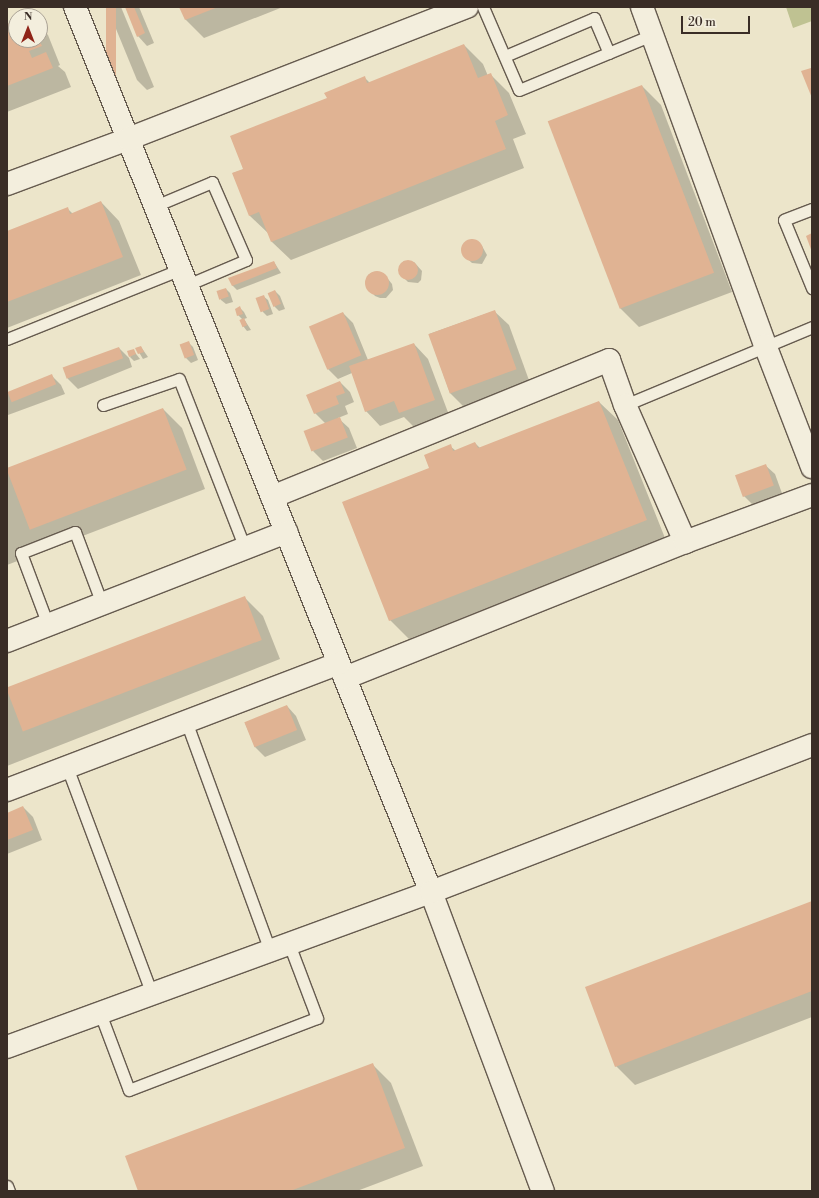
<!DOCTYPE html>
<html>
<head>
<meta charset="utf-8">
<style>
  body { margin:0 }
  #map { position:relative; width:819px; height:1198px; overflow:hidden; background:#ece5ca; font-family:"Libre Bodoni",serif }
  div>[style] { position:absolute }
  .green>* { inset:0; background:#bfc292 }
  .shadow>* { inset:0; background:#0003 }
  .building>* { inset:0; background:#e0b393; transform-origin:0 0 }
  .round { border-radius:50% }
  .roads { filter:drop-shadow(1px 0 #665b4f) drop-shadow(-1px 0 #665b4f) drop-shadow(0 1px #665b4f) drop-shadow(0 -1px #665b4f) }
  .service>* { height:11px; margin:-5.5px; padding:0 5.5px; transform-origin:5.5px; border-radius:5.5px; background:#f3eedd }
  .minor>* { height:22px; margin:-11px; padding:0 11px; transform-origin:11px; border-radius:11px; background:#f3eedd }
  span { translate:-50% -50%; white-space:nowrap; text-align:center; line-height:1.15; -webkit-text-stroke:4px #f3eedd; paint-order:stroke }
  .frame { position:absolute; inset:0; border:8px solid #3a2d26; pointer-events:none }
  .north { position:absolute; left:8px; top:8px; width:40px; height:40px; box-sizing:border-box; background:#f3eedd; border:1px solid #a9a194; border-radius:50%; rotate:0deg; font-size:11px; font-weight:700; line-height:16px; text-align:center; color:#3a2d26 }
  .north::after { content:''; display:block; margin:auto; width:14px; height:18px; background:#8f2418; clip-path:polygon(50% 0,100% 100%,50% 72%,0 100%) }
  .scale { position:absolute; left:681px; top:16px; width:69px; height:18px; box-sizing:border-box; border:2px solid #3a2d26; border-top:0; padding-left:5px; font-size:12px; line-height:14px; white-space:nowrap; color:#3a2d26; -webkit-text-stroke:3px #f3eedd; paint-order:stroke }
</style>
</head>
<body>
<div id="map">
  <div class="green">
    <div style="clip-path:polygon(786px 7px,812px 7px,812px 21px,793px 28px)"></div>
  </div>
  <div class="shadow">
    <div style="clip-path:polygon(107px 7px,121px 7px,154px 87px,147px 90px,137px 80px)"></div>
    <div style="clip-path:polygon(126px 7px,139px 7px,154px 43px,147px 46px,138px 36px)"></div>
    <div style="clip-path:polygon(180px 7px,283px 7px,204px 38px,186px 20px)"></div>
    <div style="clip-path:polygon(16px 22px,16px 40px,40px 40px,40px 27px,48px 35px,60px 65px,58px 66px,65px 72px,71px 87px,7px 112px,7px 25px)"></div>
    <div style="clip-path:polygon(464px 45px,483px 64px,488px 76px,491px 75px,509px 93px,526px 134px,513px 139px,524px 168px,291px 260px,272px 242px,269px 234px,250px 216px,233px 173px,245px 169px,328px 98px,365px 78px,370px 83px)"></div>
    <div style="clip-path:polygon(642px 86px,661px 105px,732px 292px,639px 327px,620px 308px)"></div>
    <div style="clip-path:polygon(101px 202px,119px 221px,141px 275px,7px 328px,7px 233px,68px 209px,73px 214px)"></div>
    <div style="clip-path:polygon(472px 239px,482px 246px,487px 255px,482px 264px,472px 263px,463px 255px,462px 249px,463px 244px)"></div>
    <div style="clip-path:polygon(404px 261px,414px 262px,422px 271px,421px 280px,418px 283px,408px 282px,400px 274px,401px 264px)"></div>
    <div style="clip-path:polygon(274px 262px,281px 273px,237px 290px,232px 285px)"></div>
    <div style="clip-path:polygon(373px 272px,379px 272px,384px 274px,392px 284px,393px 290px,386px 298px,380px 298px,375px 296px,366px 286px,366px 281px,368px 275px)"></div>
    <div style="clip-path:polygon(226px 289px,230px 293px,233px 302px,226px 304px,221px 300px,218px 292px)"></div>
    <div style="clip-path:polygon(275px 291px,280px 296px,285px 309px,279px 311px,275px 307px,270px 293px)"></div>
    <div style="clip-path:polygon(263px 296px,268px 300px,273px 314px,267px 316px,263px 312px,258px 298px)"></div>
    <div style="clip-path:polygon(240px 308px,244px 312px,247px 318px,244px 319px,251px 330px,247px 331px,243px 326px,242px 319px,238px 315px)"></div>
    <div style="clip-path:polygon(494px 311px,509px 325px,530px 383px,464px 407px,450px 393px,429px 334px)"></div>
    <div style="clip-path:polygon(343px 313px,353px 323px,368px 360px,414px 344px,428px 359px,449px 415px,414px 427px,404px 417px,380px 426px,366px 411px,352px 373px,338px 379px,328px 369px,311px 327px)"></div>
    <div style="clip-path:polygon(188px 342px,193px 347px,198px 360px,191px 363px,186px 358px)"></div>
    <div style="clip-path:polygon(141px 347px,148px 357px,143px 359px,137px 349px)"></div>
    <div style="clip-path:polygon(119px 348px,129px 358px,132px 367px,78px 389px,68px 379px,65px 369px)"></div>
    <div style="clip-path:polygon(133px 350px,140px 359px,134px 361px,130px 357px)"></div>
    <div style="clip-path:polygon(52px 376px,61px 385px,65px 394px,8px 415px,7px 414px,7px 393px)"></div>
    <div style="clip-path:polygon(340px 382px,350px 392px,354px 402px,345px 406px,348px 414px,338px 418px,349px 428px,357px 448px,323px 461px,313px 451px,326px 424px,315px 413px)"></div>
    <div style="clip-path:polygon(599px 402px,618px 420px,665px 538px,409px 639px,390px 620px,450px 446px,456px 451px,475px 443px,480px 448px)"></div>
    <div style="clip-path:polygon(163px 409px,182px 428px,205px 489px,7px 565px,7px 470px)"></div>
    <div style="clip-path:polygon(765px 465px,775px 474px,783px 496px,754px 506px,744px 496px)"></div>
    <div style="clip-path:polygon(245px 598px,263px 616px,280px 659px,7px 766px,7px 691px)"></div>
    <div style="clip-path:polygon(287px 706px,296px 716px,306px 740px,265px 757px,255px 747px,245px 723px)"></div>
    <div style="clip-path:polygon(23px 807px,33px 817px,42px 840px,7px 854px,7px 814px)"></div>
    <div style="clip-path:polygon(812px 902px,812px 1017px,635px 1085px,616px 1066px)"></div>
    <div style="clip-path:polygon(372px 1064px,391px 1083px,423px 1166px,357px 1191px,139px 1191px)"></div>
  </div>
  <div class="building">
    <div style="left:106px;top:7px;width:10px;height:80px"></div>
    <div style="clip-path:polygon(125px 7px,134px 7px,145px 33px,137px 37px)"></div>
    <div style="clip-path:polygon(179px 7px,218px 7px,185px 20px)"></div>
    <div style="clip-path:polygon(16px 21px,16px 40px,39px 40px,42px 46px,29px 51px,32px 58px,46px 52px,53px 68px,7px 86px,7px 24px)"></div>
    <div style="clip-path:polygon(464px 44px,478px 78px,491px 73px,508px 115px,495px 121px,506px 149px,271px 242px,259px 212px,249px 216px,232px 173px,243px 169px,230px 136px,327px 98px,324px 93px,365px 76px,367px 83px)"></div>
    <div style="clip-path:polygon(811px 68px,812px 71px,812px 98px,801px 71px)"></div>
    <div style="left:642px;top:85px;width:201px;height:101px;rotate:69deg"></div>
    <div style="clip-path:polygon(101px 201px,123px 257px,7px 302px,7px 231px,68px 207px,70px 214px)"></div>
    <div style="clip-path:polygon(812px 233px,812px 252px,806px 236px)"></div>
    <div class="round" style="left:461px;top:239px;width:22px;height:22px"></div>
    <div class="round" style="left:398px;top:260px;width:20px;height:20px"></div>
    <div style="clip-path:polygon(274px 261px,277px 268px,232px 286px,228px 278px)"></div>
    <div class="round" style="left:365px;top:271px;width:24px;height:24px"></div>
    <div style="left:226px;top:288px;width:9px;height:10px;rotate:72deg"></div>
    <div style="left:275px;top:290px;width:15px;height:8px;rotate:67deg"></div>
    <div style="left:264px;top:295px;width:15px;height:9px;rotate:70deg"></div>
    <div style="clip-path:polygon(240px 306px,243px 314px,237px 316px,235px 309px)"></div>
    <div style="left:495px;top:310px;width:63px;height:71px;rotate:70deg"></div>
    <div style="left:343px;top:312px;width:47px;height:37px;rotate:67deg"></div>
    <div style="left:244px;top:318px;width:8px;height:5px;rotate:67deg"></div>
    <div style="left:189px;top:341px;width:15px;height:10px;rotate:70deg"></div>
    <div style="clip-path:polygon(414px 343px,435px 400px,399px 413px,394px 401px,365px 412px,349px 366px)"></div>
    <div style="clip-path:polygon(141px 346px,144px 352px,138px 354px,135px 348px)"></div>
    <div style="left:119px;top:347px;width:12px;height:60px;rotate:70deg"></div>
    <div style="clip-path:polygon(134px 349px,136px 354px,129px 357px,127px 351px)"></div>
    <div style="left:52px;top:374px;width:11px;height:48px;rotate:68deg"></div>
    <div style="clip-path:polygon(340px 381px,345px 393px,336px 396px,339px 404px,314px 414px,306px 395px)"></div>
    <div style="clip-path:polygon(599px 401px,647px 520px,389px 621px,342px 502px,429px 468px,424px 455px,451px 444px,453px 451px,475px 442px,478px 448px)"></div>
    <div style="left:163px;top:408px;width:66px;height:168px;rotate:69deg"></div>
    <div style="left:340px;top:417px;width:22px;height:39px;rotate:69deg"></div>
    <div style="left:766px;top:464px;width:23px;height:33px;rotate:70deg"></div>
    <div style="left:245px;top:596px;width:47px;height:256px;rotate:69deg"></div>
    <div style="left:287px;top:705px;width:27px;height:46px;rotate:68deg"></div>
    <div style="clip-path:polygon(23px 806px,33px 830px,7px 840px,7px 813px)"></div>
    <div style="clip-path:polygon(812px 901px,812px 991px,615px 1067px,585px 987px)"></div>
    <div style="clip-path:polygon(373px 1063px,405px 1148px,290px 1191px,138px 1191px,125px 1156px)"></div>
  </div>
  <div class="roads">
    <div class="service">
      <div style="left:483px;top:7px;width:90px;rotate:66.6deg"></div>
      <div style="left:519px;top:90px;width:144px;rotate:-22.5deg"></div>
      <div style="left:505px;top:56px;width:97px;rotate:-23.1deg"></div>
      <div style="left:594px;top:18px;width:38px;rotate:67deg"></div>
      <div style="left:155px;top:206px;width:62px;rotate:-22.8deg"></div>
      <div style="left:212px;top:182px;width:85px;rotate:66.4deg"></div>
      <div style="left:246px;top:260px;width:64px;rotate:157deg"></div>
      <div style="left:812px;top:209px;width:30px;rotate:159deg"></div>
      <div style="left:784px;top:220px;width:74px;rotate:67.6deg"></div>
      <div style="left:7px;top:339px;width:188px;rotate:-21.9deg"></div>
      <div style="left:103px;top:405px;width:80px;rotate:-18.9deg"></div>
      <div style="left:179px;top:379px;width:181px;rotate:68.7deg"></div>
      <div style="left:625px;top:405px;width:203px;rotate:-22.6deg"></div>
      <div style="left:48px;top:625px;width:77px;rotate:-110.6deg"></div>
      <div style="left:21px;top:553px;width:58px;rotate:-21.3deg"></div>
      <div style="left:75px;top:532px;width:77px;rotate:69.4deg"></div>
      <div style="left:186px;top:721px;width:245px;rotate:69.9deg"></div>
      <div style="left:67px;top:767px;width:242px;rotate:69.5deg"></div>
      <div style="left:100px;top:1013px;width:82px;rotate:69.4deg"></div>
      <div style="left:129px;top:1090px;width:201px;rotate:-21deg"></div>
      <div style="left:317px;top:1018px;width:79px;rotate:-110.7deg"></div>
      <div style="left:7px;top:1186px;width:5px;rotate:68deg"></div>
    </div>
    <div class="minor">
      <div style="left:75px;top:7px;width:954px;rotate:68.09deg"></div>
      <div style="left:431px;top:892px;width:319px;rotate:69.5deg"></div>
      <div style="left:642px;top:7px;width:360px;rotate:70deg"></div>
      <div style="left:765px;top:345px;width:131px;rotate:68.9deg"></div>
      <div style="left:7px;top:184px;width:129px;rotate:-20.4deg"></div>
      <div style="left:128px;top:139px;width:364px;rotate:-21.3deg"></div>
      <div style="left:272px;top:497px;width:364px;rotate:-22.1deg"></div>
      <div style="left:609px;top:360px;width:48px;rotate:70.4deg"></div>
      <div style="left:625px;top:405px;width:150px;rotate:66.3deg"></div>
      <div style="left:7px;top:641px;width:300px;rotate:-21.3deg"></div>
      <div style="left:345px;top:678px;width:366px;rotate:-21.8deg"></div>
      <div style="left:685px;top:542px;width:135px;rotate:-20.3deg"></div>
      <div style="left:7px;top:790px;width:355px;rotate:-20.9deg"></div>
      <div style="left:7px;top:1047px;width:451px;rotate:-20.1deg"></div>
      <div style="left:431px;top:892px;width:408px;rotate:-21.1deg"></div>
    </div>
  </div>
  <div class="frame"></div>
  <div class="north">N</div>
  <div class="scale">20 m</div>
</div>
</body>
</html>
